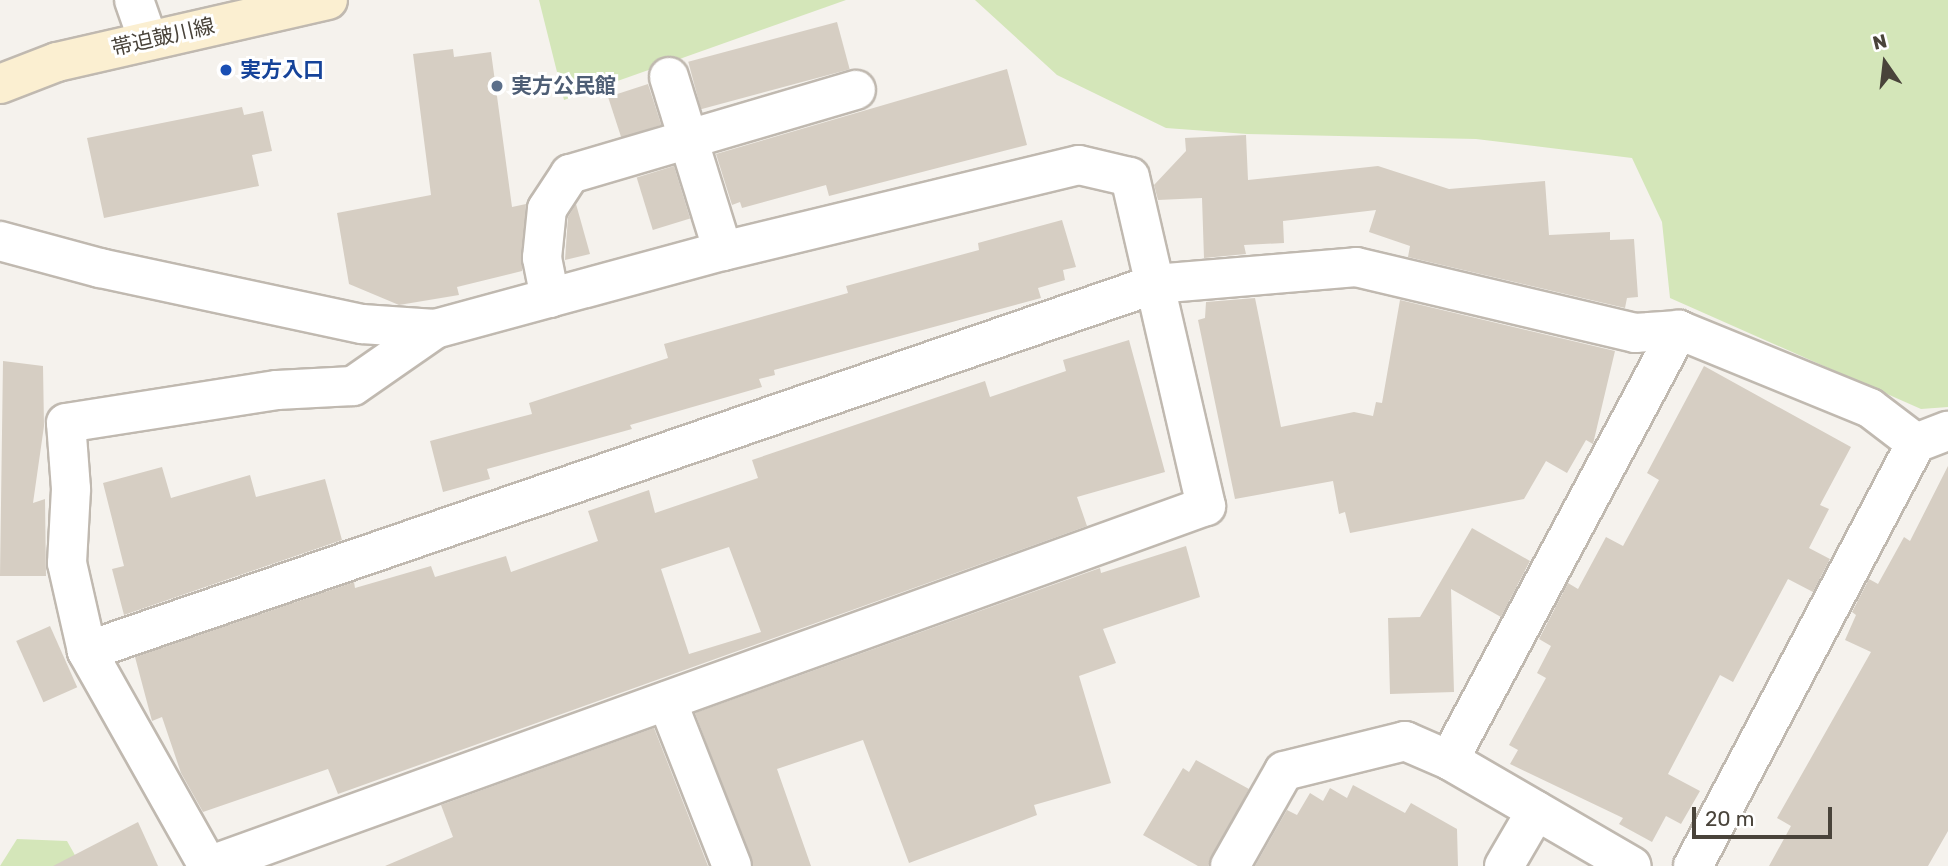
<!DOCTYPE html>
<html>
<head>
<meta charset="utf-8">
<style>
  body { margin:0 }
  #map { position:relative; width:1948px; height:866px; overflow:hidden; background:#f5f2ed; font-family:Rubik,"Noto Sans JP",sans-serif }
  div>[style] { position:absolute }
  .green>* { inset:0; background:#d4e6b9 }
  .building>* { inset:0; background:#d6cec3; transform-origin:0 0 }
  .roads { filter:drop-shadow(2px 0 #c0b9b0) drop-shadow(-2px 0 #c0b9b0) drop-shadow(0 2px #c0b9b0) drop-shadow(0 -2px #c0b9b0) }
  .street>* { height:38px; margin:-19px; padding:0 19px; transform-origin:19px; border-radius:19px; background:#fff }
  .secondary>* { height:38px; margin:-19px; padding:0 19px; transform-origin:19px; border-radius:19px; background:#fbefd1 }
  .dots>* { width:19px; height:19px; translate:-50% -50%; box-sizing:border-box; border:4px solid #fff; border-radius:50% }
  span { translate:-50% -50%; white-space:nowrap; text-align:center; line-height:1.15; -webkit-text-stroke:6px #fff; paint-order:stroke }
  .street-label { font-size:21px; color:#49433a }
  .transit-label { font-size:21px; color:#164399; font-weight:700 }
  .left { translate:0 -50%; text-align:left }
  .service-label { font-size:21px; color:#4e5e75; font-weight:700 }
  .north { position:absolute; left:1850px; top:28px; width:70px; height:70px; -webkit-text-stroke:5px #fff; paint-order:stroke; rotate:346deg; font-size:19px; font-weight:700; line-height:28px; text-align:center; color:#49433a }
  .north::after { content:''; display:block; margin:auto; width:24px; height:32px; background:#49433a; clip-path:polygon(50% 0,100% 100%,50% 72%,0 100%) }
  .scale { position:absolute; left:1692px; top:807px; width:140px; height:32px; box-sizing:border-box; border:4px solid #49433a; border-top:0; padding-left:9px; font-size:21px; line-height:24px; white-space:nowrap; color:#49433a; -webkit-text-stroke:5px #fff; paint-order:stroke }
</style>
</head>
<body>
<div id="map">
  <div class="green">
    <div style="clip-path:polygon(539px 0,846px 0,564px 100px)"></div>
    <div style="clip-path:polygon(975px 0,1948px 0,1948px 407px,1921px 409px,1670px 298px,1662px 222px,1632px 158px,1476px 139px,1247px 134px,1166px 128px,1057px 75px)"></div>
    <div style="clip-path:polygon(17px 839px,67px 841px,81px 866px,0 866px)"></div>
  </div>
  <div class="building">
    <div style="left:837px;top:22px;width:49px;height:154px;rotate:75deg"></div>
    <div style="clip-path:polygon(453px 49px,454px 57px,491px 52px,512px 207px,526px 204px,522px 271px,457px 287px,459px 295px,399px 305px,349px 284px,337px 213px,431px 195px,413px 54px)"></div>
    <div style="clip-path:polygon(1007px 69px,1027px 145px,829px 196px,826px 185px,742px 208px,740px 202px,732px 205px,716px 154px)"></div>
    <div style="left:648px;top:84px;width:43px;height:42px;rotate:72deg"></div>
    <div style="clip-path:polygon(242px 107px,244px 115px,263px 111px,272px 151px,252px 155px,259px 186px,104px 218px,87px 138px)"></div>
    <div style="clip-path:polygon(1246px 135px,1248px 180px,1378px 166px,1449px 189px,1545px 181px,1549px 235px,1610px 232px,1610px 240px,1634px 239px,1638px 297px,1627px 298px,1625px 308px,1408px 257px,1410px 246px,1369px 232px,1376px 210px,1283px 221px,1284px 243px,1244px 245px,1246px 254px,1204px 258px,1202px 198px,1158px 200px,1154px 185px,1186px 151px,1185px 138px)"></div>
    <div style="left:674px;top:166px;width:55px;height:39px;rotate:73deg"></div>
    <div style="clip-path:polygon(576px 204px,590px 254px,565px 260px,568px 217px)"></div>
    <div style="clip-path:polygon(1062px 220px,1076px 267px,1063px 270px,1065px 280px,1038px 288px,1041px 298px,774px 370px,775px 375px,759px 379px,762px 387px,630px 425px,632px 429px,487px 469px,490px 479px,443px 492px,430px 441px,532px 414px,529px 403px,668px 358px,664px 344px,848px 293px,846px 286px,979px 250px,978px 243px)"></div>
    <div style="clip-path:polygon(1255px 298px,1281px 427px,1354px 412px,1373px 416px,1376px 402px,1382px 403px,1400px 300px,1615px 351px,1593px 444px,1586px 440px,1567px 473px,1546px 461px,1524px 499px,1350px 533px,1345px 512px,1339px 514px,1333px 481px,1235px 499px,1198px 320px,1205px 318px,1206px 302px)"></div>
    <div style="clip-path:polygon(evenodd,1129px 340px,1165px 472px,1077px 497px,1087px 526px,338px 794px,328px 769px,203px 812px,181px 773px,162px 717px,152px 721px,135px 657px,354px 582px,355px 588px,431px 566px,435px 577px,506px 556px,511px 572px,598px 541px,588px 511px,649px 490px,655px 513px,758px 478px,752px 460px,985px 381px,990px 397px,1066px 371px,1063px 360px,1129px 340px,729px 547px,761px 632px,689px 654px,661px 569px,729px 547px)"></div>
    <div style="clip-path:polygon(3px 361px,43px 366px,44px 426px,33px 503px,45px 499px,46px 576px,0 576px)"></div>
    <div style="clip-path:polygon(1704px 366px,1851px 447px,1820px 505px,1829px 509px,1809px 548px,1830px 559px,1813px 592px,1788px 579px,1733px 682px,1720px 675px,1668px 774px,1700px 791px,1681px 824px,1666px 816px,1652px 842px,1619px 824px,1623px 818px,1510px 764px,1518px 750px,1509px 745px,1546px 678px,1537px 673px,1551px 646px,1539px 639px,1568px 583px,1578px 589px,1606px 537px,1623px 546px,1659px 480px,1647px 473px)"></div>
    <div style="clip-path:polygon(1948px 466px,1948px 831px,1928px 866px,1769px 866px,1791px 826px,1777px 818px,1871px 652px,1845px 640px,1856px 615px,1852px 612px,1869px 579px,1878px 584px,1904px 537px,1910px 541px)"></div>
    <div style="clip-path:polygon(162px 467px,171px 498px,250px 475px,256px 497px,325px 479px,342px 540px,124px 615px,112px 569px,124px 566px,103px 483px)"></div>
    <div style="clip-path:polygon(1472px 528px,1530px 561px,1501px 617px,1451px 589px,1454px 692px,1390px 694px,1388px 618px,1420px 617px)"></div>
    <div style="clip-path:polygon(1186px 546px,1200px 597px,1103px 629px,1116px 663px,1079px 676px,1111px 783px,1034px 805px,1037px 815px,909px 863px,863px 740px,777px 769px,811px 866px,753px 866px,695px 713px,1100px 568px,1101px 573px)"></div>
    <div style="left:50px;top:626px;width:67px;height:37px;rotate:66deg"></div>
    <div style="clip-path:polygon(654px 728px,708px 866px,385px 866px,453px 837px,441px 805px)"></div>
    <div style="clip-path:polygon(1196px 760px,1249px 789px,1208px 866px,1198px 866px,1143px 835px,1183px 768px,1189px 772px)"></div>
    <div style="clip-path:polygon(1353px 785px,1405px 813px,1411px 803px,1457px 829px,1458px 866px,1255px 866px,1287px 810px,1297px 815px,1310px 793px,1323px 801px,1330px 788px,1347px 798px)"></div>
    <div style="clip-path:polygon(138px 822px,158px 866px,53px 866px)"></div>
  </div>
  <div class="roads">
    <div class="street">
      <div style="left:134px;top:0;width:42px;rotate:70.7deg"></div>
      <div style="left:669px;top:77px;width:182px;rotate:72.8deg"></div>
      <div style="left:0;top:241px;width:104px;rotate:15.1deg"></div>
      <div style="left:100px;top:268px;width:268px;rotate:12.1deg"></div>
      <div style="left:362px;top:324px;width:73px;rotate:3.9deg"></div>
      <div style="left:435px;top:329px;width:298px;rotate:-15.2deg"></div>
      <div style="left:723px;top:251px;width:366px;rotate:-13.6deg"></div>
      <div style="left:1079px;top:165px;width:52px;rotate:13.2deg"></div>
      <div style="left:1130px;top:177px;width:338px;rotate:77deg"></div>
      <div style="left:1206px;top:506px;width:1061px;rotate:160.16deg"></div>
      <div style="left:208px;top:866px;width:247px;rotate:-119.4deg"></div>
      <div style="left:87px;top:651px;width:90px;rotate:-102.8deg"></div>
      <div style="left:67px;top:563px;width:74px;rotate:-86.9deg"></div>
      <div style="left:71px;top:489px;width:66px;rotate:-94.3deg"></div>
      <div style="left:66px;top:423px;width:214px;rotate:-8.9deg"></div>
      <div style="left:277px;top:390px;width:76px;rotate:-3deg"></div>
      <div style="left:353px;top:386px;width:100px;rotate:-34.8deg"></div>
      <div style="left:550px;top:298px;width:41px;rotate:-101.3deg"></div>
      <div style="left:542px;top:258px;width:49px;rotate:-84.2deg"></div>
      <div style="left:547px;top:209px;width:42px;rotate:-56.7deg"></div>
      <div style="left:570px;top:174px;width:298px;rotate:-16.4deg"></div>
      <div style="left:87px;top:651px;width:1129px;rotate:-18.96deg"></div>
      <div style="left:1155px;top:284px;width:202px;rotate:-4.8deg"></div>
      <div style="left:1356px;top:267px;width:287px;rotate:13.3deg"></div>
      <div style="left:1635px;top:333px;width:44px;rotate:-3.9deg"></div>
      <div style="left:1679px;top:330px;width:206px;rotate:22.2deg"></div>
      <div style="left:1870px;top:408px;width:58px;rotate:37.3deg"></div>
      <div style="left:1916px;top:443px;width:34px;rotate:-21deg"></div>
      <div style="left:667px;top:701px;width:177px;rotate:68.5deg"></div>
      <div style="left:1449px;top:760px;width:488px;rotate:-61.9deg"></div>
      <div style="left:1230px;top:866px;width:109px;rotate:-60.4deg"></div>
      <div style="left:1284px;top:771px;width:125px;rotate:-13.9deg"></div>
      <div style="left:1405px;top:741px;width:48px;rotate:23.4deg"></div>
      <div style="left:1449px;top:760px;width:211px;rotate:30.1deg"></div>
      <div style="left:1504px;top:866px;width:64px;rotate:-59.8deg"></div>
      <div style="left:1693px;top:866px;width:478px;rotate:-62.2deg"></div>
    </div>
    <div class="secondary">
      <div style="left:0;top:84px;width:61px;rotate:-21.1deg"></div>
      <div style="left:57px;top:62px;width:278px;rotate:-12.9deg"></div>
    </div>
  </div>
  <div class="dots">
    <div style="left:226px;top:70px;background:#1a4fb4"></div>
    <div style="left:497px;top:86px;background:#5c6f8a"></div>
  </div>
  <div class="street-label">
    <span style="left:163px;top:37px;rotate:-13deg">帯迫皷川線</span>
  </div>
  <div class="transit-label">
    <span class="left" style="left:240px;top:70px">実方入口</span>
  </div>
  <div class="service-label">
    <span class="left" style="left:511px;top:86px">実方公民館</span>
  </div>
  <div class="north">N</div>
  <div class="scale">20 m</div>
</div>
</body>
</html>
